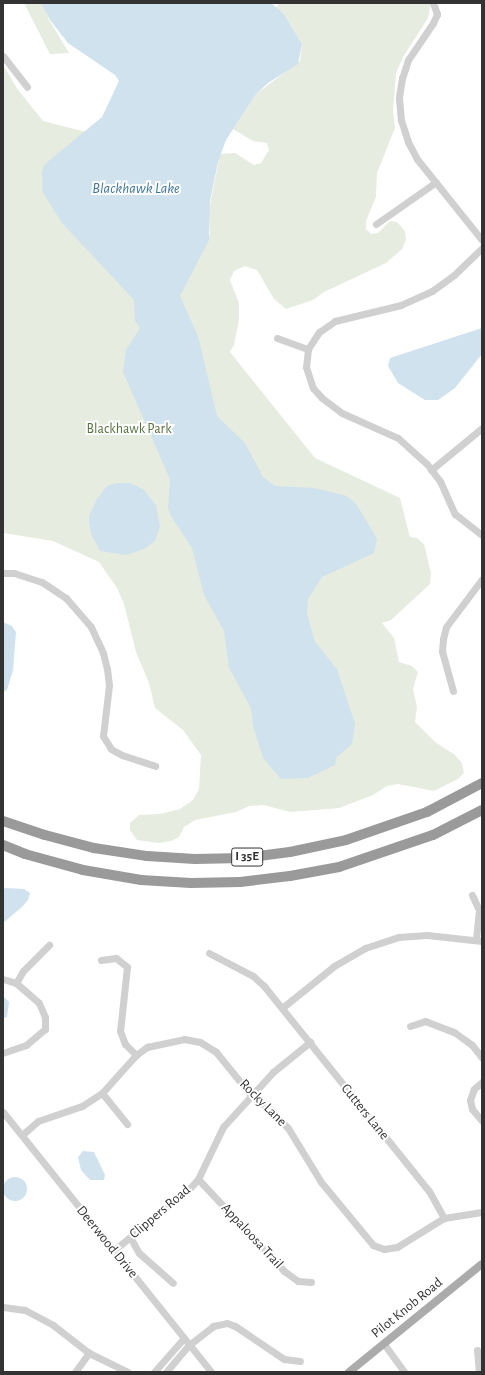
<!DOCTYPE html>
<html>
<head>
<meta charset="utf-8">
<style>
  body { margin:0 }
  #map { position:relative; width:485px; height:1375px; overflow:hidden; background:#fff; font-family:"Alegreya Sans",sans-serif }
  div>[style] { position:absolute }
  .green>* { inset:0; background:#e6ecdf }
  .water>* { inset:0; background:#cfe2ee }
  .round { border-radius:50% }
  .minor>* { height:7px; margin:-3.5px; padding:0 3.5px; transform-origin:3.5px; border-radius:3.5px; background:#d0d0d0 }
  .major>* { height:8px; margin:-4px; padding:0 4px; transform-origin:4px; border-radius:4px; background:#ababab }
  .highway>* { height:10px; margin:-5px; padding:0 5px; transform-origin:5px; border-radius:5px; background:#9a9a9a }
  span { translate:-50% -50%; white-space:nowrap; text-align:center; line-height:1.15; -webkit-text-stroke:4px #fff; paint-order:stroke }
  .shield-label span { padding:1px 3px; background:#fff; border:1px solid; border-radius:3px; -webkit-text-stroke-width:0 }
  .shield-label { font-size:13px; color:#333; font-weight:700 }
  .park-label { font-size:14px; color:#56703f }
  .street-label { font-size:14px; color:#333 }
  .water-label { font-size:15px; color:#3f7597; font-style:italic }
  .frame { position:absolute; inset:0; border:4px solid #333; pointer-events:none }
</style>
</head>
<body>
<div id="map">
  <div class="green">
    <div style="clip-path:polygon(24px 3px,45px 3px,48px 18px,69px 53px,50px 54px)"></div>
    <div style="clip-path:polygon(280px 3px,431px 3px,428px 18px,403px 57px,396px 73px,393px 111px,395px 128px,377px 173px,376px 197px,366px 221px,366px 229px,371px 234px,378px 233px,390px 221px,397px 222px,405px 231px,406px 240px,402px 249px,386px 263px,324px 292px,313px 300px,286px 309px,274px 299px,257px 270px,245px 266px,234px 271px,230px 280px,239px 303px,239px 320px,234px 345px,230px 352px,315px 458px,400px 498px,410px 537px,417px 538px,424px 544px,431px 573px,430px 584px,391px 620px,382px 623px,394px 638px,399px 662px,412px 666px,418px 672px,413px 689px,417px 707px,415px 722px,435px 742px,455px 755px,462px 763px,464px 773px,458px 779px,434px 791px,398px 784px,387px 786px,373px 795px,339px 808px,290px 812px,264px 805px,249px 806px,236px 812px,195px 820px,184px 827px,179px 837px,171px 841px,159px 843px,137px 840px,130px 830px,130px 823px,139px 815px,160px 814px,180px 809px,193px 800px,199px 789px,201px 755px,183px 730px,155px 708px,149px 683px,136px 652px,124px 604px,117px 588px,99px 562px,53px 541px,3px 533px,3px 65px,18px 90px,43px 121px,86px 132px,65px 148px,180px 291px,210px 234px,209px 210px,220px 154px,235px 153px,254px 165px,261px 163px,269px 150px,267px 143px,253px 141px,233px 129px,256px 94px,300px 61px,302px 44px,284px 14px,275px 8px)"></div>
  </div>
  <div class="water">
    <div style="clip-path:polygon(41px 3px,271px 3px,284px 14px,302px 44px,298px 64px,268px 83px,256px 94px,226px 140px,218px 162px,210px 201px,209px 240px,180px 296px,198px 336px,217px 416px,245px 443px,263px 477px,275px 486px,314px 488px,347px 496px,357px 505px,377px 539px,374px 553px,322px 577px,308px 599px,307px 613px,315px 642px,337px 669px,355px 724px,352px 744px,336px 758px,335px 765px,308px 778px,281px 779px,263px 758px,253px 726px,251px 708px,229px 668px,224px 631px,204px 595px,192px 548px,171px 516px,168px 508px,170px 479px,123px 372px,126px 350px,140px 328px,135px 321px,134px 300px,62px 223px,42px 191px,42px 171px,45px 164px,102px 117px,119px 81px,115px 75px,68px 43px,50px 20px)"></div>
    <div style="clip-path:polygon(482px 328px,482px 354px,455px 388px,438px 400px,425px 400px,398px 383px,388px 366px,390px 358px)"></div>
    <div style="clip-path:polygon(117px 483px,130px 483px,143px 489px,156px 505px,160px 526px,155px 541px,144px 549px,126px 555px,100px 551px,91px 534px,89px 522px,89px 516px,97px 499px,107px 486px)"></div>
    <div style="clip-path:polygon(3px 622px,12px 626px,16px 632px,13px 670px,7px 690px,3px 692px)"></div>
    <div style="clip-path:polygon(6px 888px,24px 889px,30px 893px,28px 900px,22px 907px,3px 923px,3px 889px)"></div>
    <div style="clip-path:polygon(3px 996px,9px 1002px,7px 1017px,3px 1018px)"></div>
    <div style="clip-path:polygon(83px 1151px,94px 1152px,105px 1175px,104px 1180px,90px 1180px,81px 1170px,78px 1157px)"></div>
    <div class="round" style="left:3px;top:1177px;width:24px;height:24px"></div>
  </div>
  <div class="minor">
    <div style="left:433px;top:3px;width:12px;rotate:70deg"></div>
    <div style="left:437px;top:14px;width:10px;rotate:114deg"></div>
    <div style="left:433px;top:23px;width:45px;rotate:124deg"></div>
    <div style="left:408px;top:60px;width:19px;rotate:108deg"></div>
    <div style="left:402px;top:78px;width:20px;rotate:99deg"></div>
    <div style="left:399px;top:98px;width:22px;rotate:85deg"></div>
    <div style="left:401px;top:120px;width:23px;rotate:72deg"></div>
    <div style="left:408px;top:142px;width:19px;rotate:62deg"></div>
    <div style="left:417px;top:159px;width:104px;rotate:51.3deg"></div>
    <div style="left:3px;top:56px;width:39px;rotate:52deg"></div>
    <div style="left:376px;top:224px;width:73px;rotate:-35deg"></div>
    <div style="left:482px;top:248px;width:39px;rotate:136deg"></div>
    <div style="left:454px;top:275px;width:27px;rotate:144deg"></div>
    <div style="left:432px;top:291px;width:34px;rotate:156deg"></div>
    <div style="left:401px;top:305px;width:68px;rotate:166.4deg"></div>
    <div style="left:335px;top:321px;width:19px;rotate:145deg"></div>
    <div style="left:319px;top:332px;width:20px;rotate:123deg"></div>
    <div style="left:308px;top:349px;width:18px;rotate:96deg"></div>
    <div style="left:306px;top:367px;width:22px;rotate:72deg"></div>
    <div style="left:313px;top:388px;width:13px;rotate:48deg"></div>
    <div style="left:322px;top:398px;width:25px;rotate:37deg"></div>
    <div style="left:342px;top:413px;width:61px;rotate:24.1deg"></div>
    <div style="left:398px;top:438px;width:39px;rotate:42deg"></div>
    <div style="left:427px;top:464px;width:21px;rotate:53deg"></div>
    <div style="left:440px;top:481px;width:36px;rotate:66deg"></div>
    <div style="left:455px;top:514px;width:34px;rotate:38deg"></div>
    <div style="left:277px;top:338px;width:33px;rotate:20deg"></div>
    <div style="left:431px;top:470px;width:66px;rotate:-39.5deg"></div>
    <div style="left:3px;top:573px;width:11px"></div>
    <div style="left:14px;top:573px;width:29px;rotate:18deg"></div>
    <div style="left:42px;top:582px;width:29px;rotate:34deg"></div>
    <div style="left:66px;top:598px;width:38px;rotate:49deg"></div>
    <div style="left:91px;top:627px;width:29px;rotate:65deg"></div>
    <div style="left:103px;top:653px;width:16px;rotate:76deg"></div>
    <div style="left:107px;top:669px;width:16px;rotate:83deg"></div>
    <div style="left:109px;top:685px;width:51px;rotate:96.7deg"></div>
    <div style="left:103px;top:736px;width:15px;rotate:58deg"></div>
    <div style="left:111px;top:749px;width:13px;rotate:29deg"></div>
    <div style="left:122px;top:755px;width:35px;rotate:18deg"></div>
    <div style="left:453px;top:691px;width:41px;rotate:-105.4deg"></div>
    <div style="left:442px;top:651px;width:12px;rotate:-85deg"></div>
    <div style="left:443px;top:639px;width:12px;rotate:-76deg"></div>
    <div style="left:446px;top:627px;width:60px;rotate:-53.1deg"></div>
    <div style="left:472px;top:895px;width:17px;rotate:65deg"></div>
    <div style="left:479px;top:910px;width:30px;rotate:96deg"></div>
    <div style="left:209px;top:953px;width:50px;rotate:27.6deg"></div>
    <div style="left:253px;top:976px;width:15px;rotate:42deg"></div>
    <div style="left:264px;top:986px;width:263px;rotate:51.2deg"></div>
    <div style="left:429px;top:1191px;width:31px;rotate:61deg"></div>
    <div style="left:101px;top:960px;width:15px;rotate:-8deg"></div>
    <div style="left:116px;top:958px;width:14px;rotate:39deg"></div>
    <div style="left:127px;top:967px;width:64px;rotate:96.2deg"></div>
    <div style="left:120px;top:1031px;width:14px;rotate:69deg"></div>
    <div style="left:125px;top:1044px;width:16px;rotate:45deg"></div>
    <div style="left:3px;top:979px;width:14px;rotate:17deg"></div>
    <div style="left:16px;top:983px;width:30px;rotate:41deg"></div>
    <div style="left:39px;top:1003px;width:15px;rotate:67deg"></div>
    <div style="left:45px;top:1017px;width:12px;rotate:90deg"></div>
    <div style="left:45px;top:1029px;width:25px;rotate:140deg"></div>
    <div style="left:26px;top:1045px;width:24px;rotate:161deg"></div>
    <div style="left:16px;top:983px;width:14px;rotate:-60deg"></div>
    <div style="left:23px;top:971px;width:37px;rotate:-45deg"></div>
    <div style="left:282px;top:1008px;width:67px;rotate:-38.9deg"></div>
    <div style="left:334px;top:966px;width:36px;rotate:-30deg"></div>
    <div style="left:365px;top:948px;width:35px;rotate:-18deg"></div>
    <div style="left:398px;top:937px;width:29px;rotate:-4deg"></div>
    <div style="left:427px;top:935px;width:55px;rotate:6.2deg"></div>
    <div style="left:410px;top:1026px;width:16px;rotate:-18deg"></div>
    <div style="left:425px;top:1021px;width:31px;rotate:21deg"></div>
    <div style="left:454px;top:1032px;width:22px;rotate:36deg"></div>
    <div style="left:472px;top:1045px;width:16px;rotate:52deg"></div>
    <div style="left:482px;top:1082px;width:11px;rotate:139deg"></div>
    <div style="left:474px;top:1089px;width:12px;rotate:110deg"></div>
    <div style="left:470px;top:1100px;width:9px;rotate:77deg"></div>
    <div style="left:472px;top:1109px;width:16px;rotate:50deg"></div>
    <div style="left:102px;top:1093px;width:40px;rotate:51deg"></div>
    <div style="left:3px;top:1112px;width:333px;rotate:51.3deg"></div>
    <div style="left:22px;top:1135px;width:21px;rotate:-41deg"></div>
    <div style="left:38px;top:1121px;width:46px;rotate:-18.8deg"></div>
    <div style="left:82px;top:1106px;width:24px;rotate:-33deg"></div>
    <div style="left:102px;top:1093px;width:51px;rotate:-48.2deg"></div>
    <div style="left:136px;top:1055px;width:14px;rotate:-36deg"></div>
    <div style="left:147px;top:1047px;width:38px;rotate:-12deg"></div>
    <div style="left:184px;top:1039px;width:16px;rotate:11deg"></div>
    <div style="left:200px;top:1042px;width:19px;rotate:32deg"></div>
    <div style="left:216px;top:1052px;width:55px;rotate:50.9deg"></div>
    <div style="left:251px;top:1095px;width:26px;rotate:37deg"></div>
    <div style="left:272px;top:1111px;width:23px;rotate:47deg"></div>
    <div style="left:288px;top:1128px;width:63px;rotate:58.6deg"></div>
    <div style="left:321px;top:1182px;width:82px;rotate:50.5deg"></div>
    <div style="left:373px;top:1245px;width:12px;rotate:20deg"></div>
    <div style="left:384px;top:1249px;width:13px;rotate:-9deg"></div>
    <div style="left:397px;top:1247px;width:55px;rotate:-31.7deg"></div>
    <div style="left:444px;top:1218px;width:38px;rotate:-9deg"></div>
    <div style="left:198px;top:1179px;width:126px;rotate:46.9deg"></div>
    <div style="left:284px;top:1271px;width:17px;rotate:36deg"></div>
    <div style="left:298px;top:1281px;width:13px;rotate:4deg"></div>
    <div style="left:130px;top:1237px;width:18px;rotate:61deg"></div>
    <div style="left:139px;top:1253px;width:45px;rotate:41.4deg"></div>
    <div style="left:113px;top:1251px;width:99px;rotate:-39.3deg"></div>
    <div style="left:190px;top:1188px;width:12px;rotate:-48deg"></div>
    <div style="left:198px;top:1179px;width:58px;rotate:-64.3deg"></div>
    <div style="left:223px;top:1127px;width:74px;rotate:-47.7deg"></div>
    <div style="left:273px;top:1072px;width:48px;rotate:-39deg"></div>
    <div style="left:3px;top:1307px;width:22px;rotate:8deg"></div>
    <div style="left:25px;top:1310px;width:32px;rotate:28deg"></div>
    <div style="left:53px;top:1325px;width:46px;rotate:37.9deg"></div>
    <div style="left:89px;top:1353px;width:43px;rotate:26deg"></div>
    <div style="left:384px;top:1344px;width:34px;rotate:54deg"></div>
    <div style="left:477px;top:1350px;width:22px;rotate:85deg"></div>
    <div style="left:75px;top:1372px;width:24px;rotate:-54deg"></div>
    <div style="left:154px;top:1372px;width:45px;rotate:-48.6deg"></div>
    <div style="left:166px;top:1372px;width:35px;rotate:-50deg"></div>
    <div style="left:189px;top:1345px;width:31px;rotate:-38deg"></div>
    <div style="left:213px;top:1326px;width:14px;rotate:-12deg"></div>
    <div style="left:227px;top:1323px;width:9px;rotate:21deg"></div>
    <div style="left:235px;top:1326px;width:59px;rotate:34deg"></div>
    <div style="left:284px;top:1359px;width:16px;rotate:7deg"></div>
  </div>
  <div class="major">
    <div style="left:349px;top:1372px;width:171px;rotate:-39.1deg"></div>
  </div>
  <div class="highway">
    <div style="left:3px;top:821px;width:44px;rotate:18.4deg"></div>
    <div style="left:45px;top:835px;width:51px;rotate:14.9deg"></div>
    <div style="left:94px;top:848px;width:54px;rotate:8.6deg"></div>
    <div style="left:147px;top:856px;width:48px;rotate:3.6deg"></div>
    <div style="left:195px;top:859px;width:48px;rotate:-1.2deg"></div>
    <div style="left:243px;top:858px;width:47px;rotate:-7.3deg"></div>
    <div style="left:290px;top:852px;width:57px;rotate:-12.1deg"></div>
    <div style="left:346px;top:840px;width:86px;rotate:-19.1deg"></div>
    <div style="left:427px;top:812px;width:62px;rotate:-27.8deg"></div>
    <div style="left:3px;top:845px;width:24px;rotate:22deg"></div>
    <div style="left:25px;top:854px;width:60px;rotate:15.4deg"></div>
    <div style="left:83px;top:870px;width:59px;rotate:9.8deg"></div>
    <div style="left:141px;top:880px;width:50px;rotate:3.4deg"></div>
    <div style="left:191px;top:883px;width:49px;rotate:-1.2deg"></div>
    <div style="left:240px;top:882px;width:50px;rotate:-6.8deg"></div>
    <div style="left:290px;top:876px;width:50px;rotate:-10.4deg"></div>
    <div style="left:339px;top:867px;width:99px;rotate:-18.8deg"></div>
    <div style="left:433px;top:835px;width:55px;rotate:-27deg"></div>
  </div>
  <div class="shield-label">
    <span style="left:247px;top:857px">I 35E</span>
  </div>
  <div class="park-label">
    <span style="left:129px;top:429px">Blackhawk Park</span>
  </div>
  <div class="street-label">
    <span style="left:263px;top:1103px;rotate:45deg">Rocky Lane</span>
    <span style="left:365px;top:1112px;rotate:51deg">Cutters Lane</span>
    <span style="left:160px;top:1212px;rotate:-40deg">Clippers Road</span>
    <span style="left:252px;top:1236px;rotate:47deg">Appaloosa Trail</span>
    <span style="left:107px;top:1242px;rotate:51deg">Deerwood Drive</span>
    <span style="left:407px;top:1308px;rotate:-39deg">Pilot Knob Road</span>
  </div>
  <div class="water-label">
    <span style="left:136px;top:189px">Blackhawk Lake</span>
  </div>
  <div class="frame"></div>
</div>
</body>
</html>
